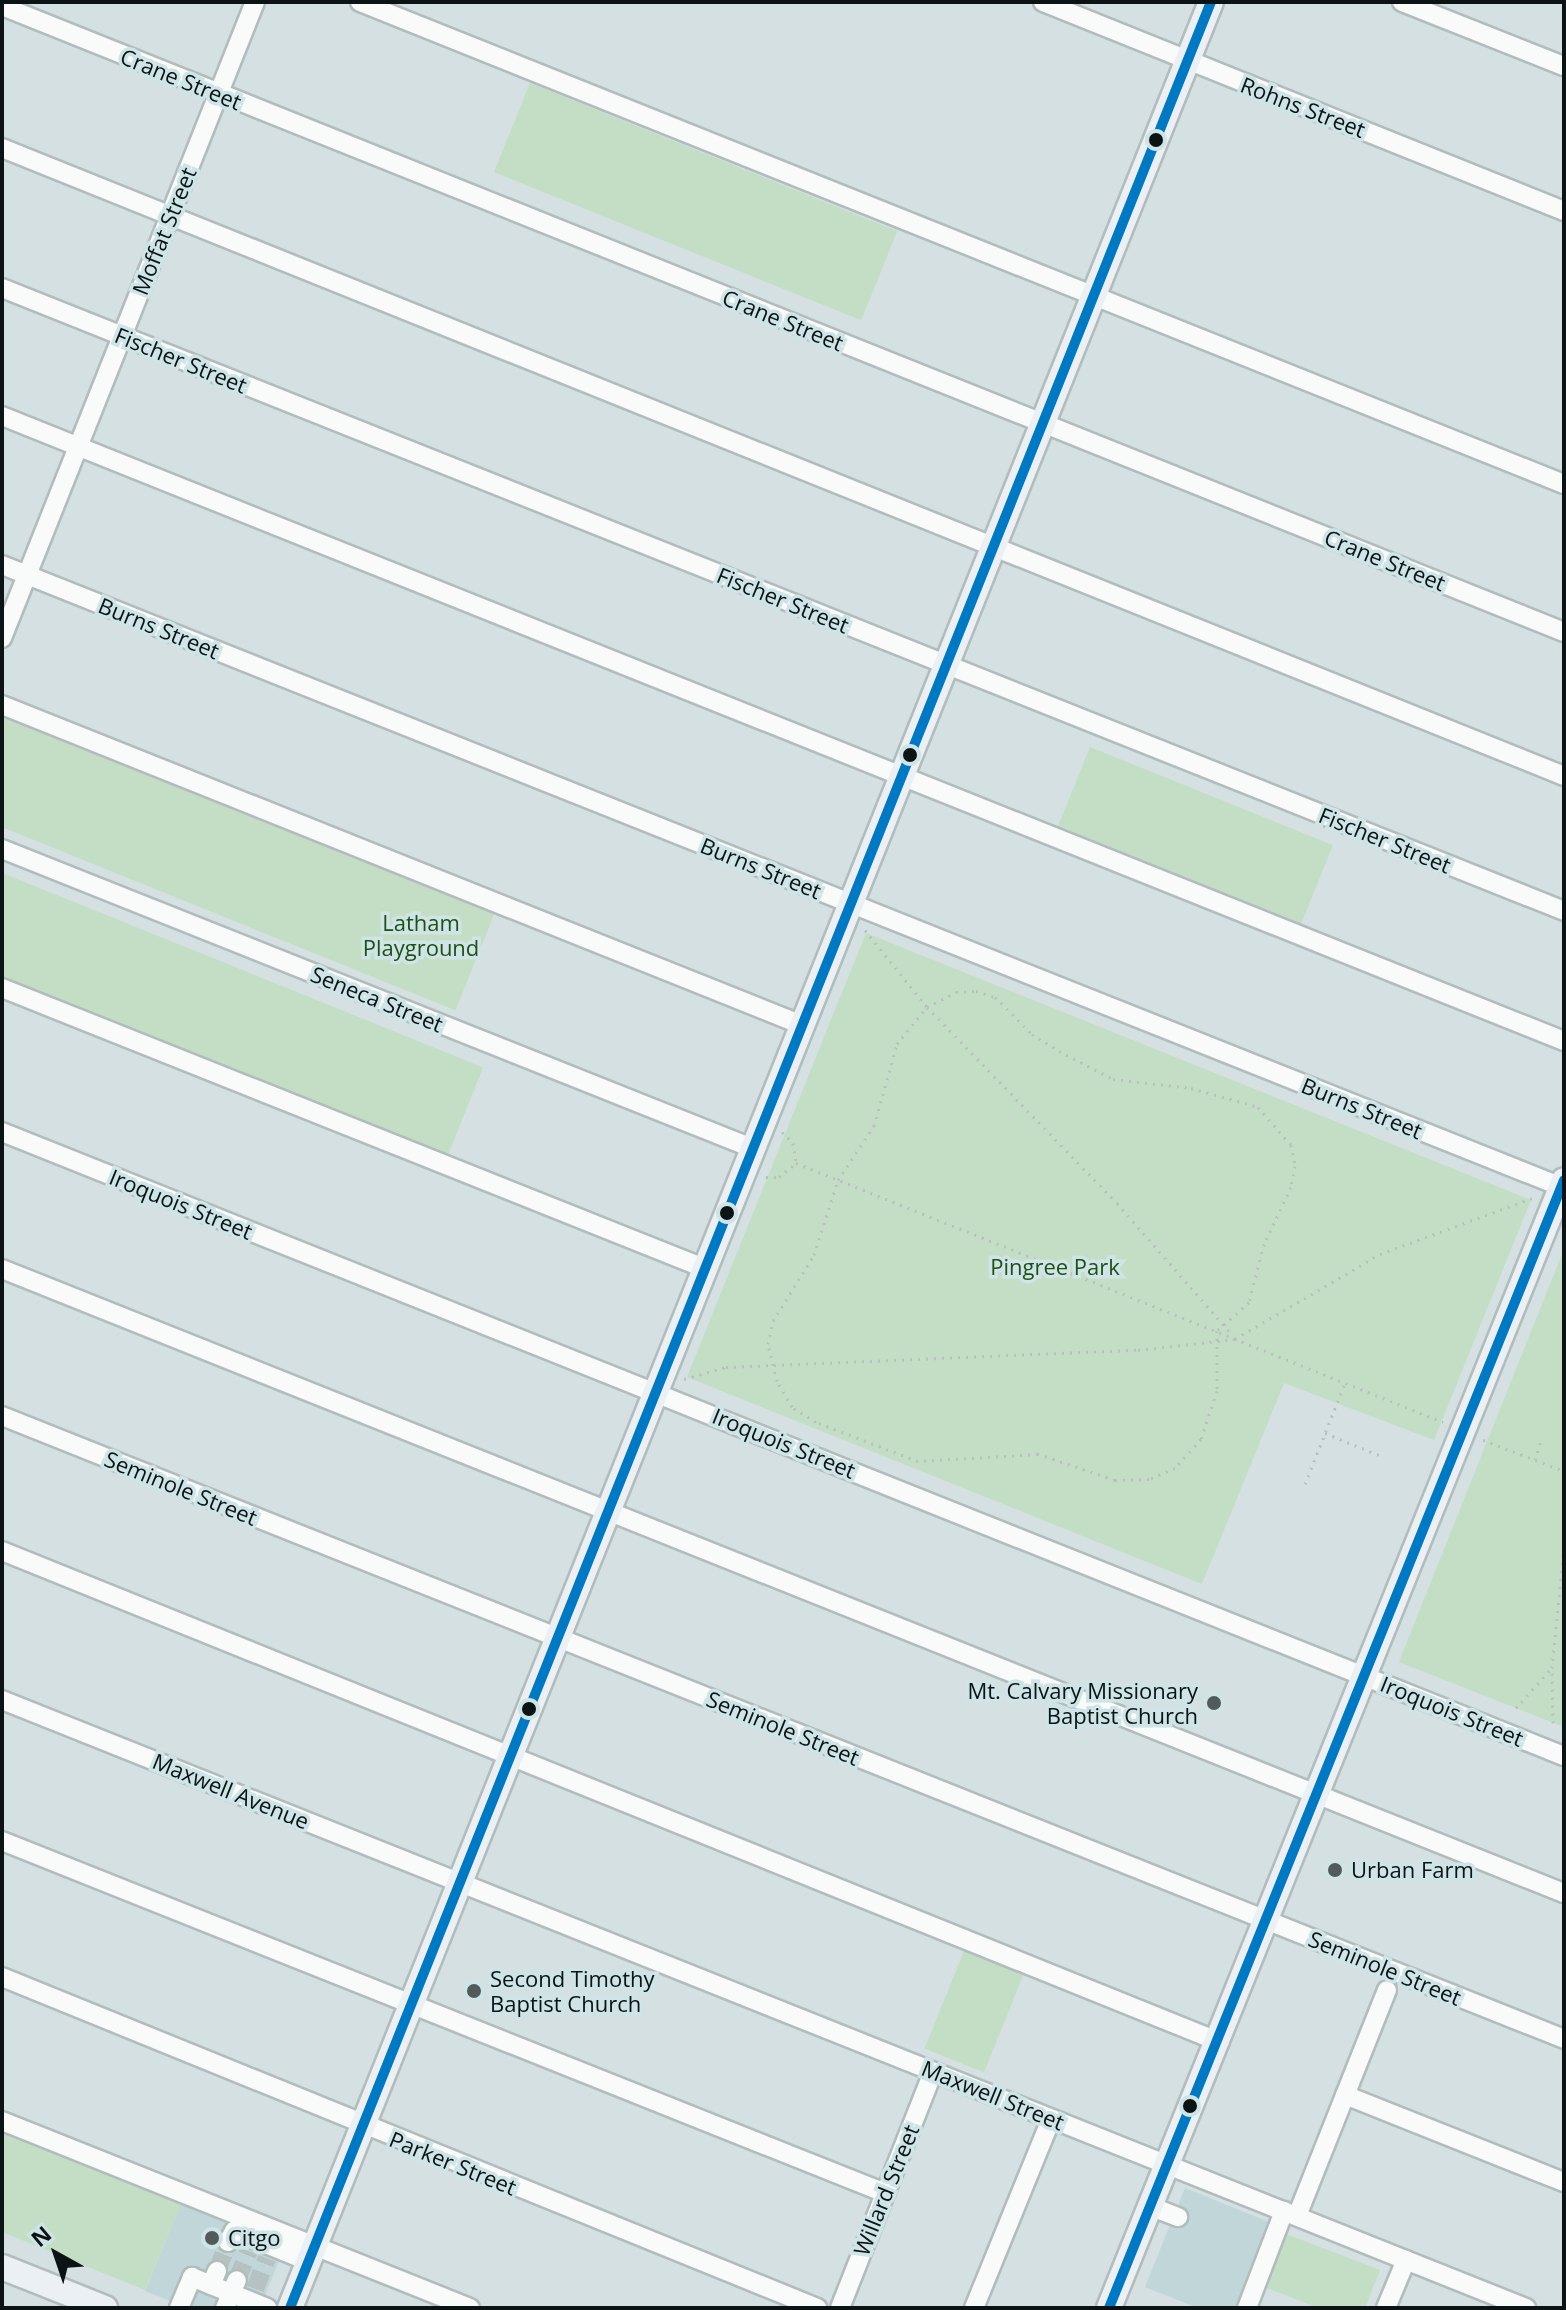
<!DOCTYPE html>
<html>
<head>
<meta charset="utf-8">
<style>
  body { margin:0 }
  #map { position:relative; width:1566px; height:2310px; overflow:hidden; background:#d4e0e1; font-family:"Open Sans",sans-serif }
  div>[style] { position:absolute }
  .built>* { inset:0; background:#c0d6d8 }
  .green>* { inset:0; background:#c3dec4; transform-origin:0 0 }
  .minor-tunnel>* { height:18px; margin-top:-9px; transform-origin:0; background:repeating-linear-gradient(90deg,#b6c1c2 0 18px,transparent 0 27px) }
  .path>* { height:3px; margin-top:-1.5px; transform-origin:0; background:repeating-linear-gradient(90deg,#bbbfc0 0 2px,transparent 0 8px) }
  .roads { filter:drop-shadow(2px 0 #b3bcbd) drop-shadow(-2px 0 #b3bcbd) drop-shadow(0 2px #b3bcbd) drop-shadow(0 -2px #b3bcbd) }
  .minor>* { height:18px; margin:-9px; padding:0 9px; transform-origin:9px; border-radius:9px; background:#f9fafa }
  .major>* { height:24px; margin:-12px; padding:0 12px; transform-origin:12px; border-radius:12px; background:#eaf0f3 }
  .bus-1>* { height:10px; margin:-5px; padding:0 5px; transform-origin:5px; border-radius:5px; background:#0079c2 }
  .dots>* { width:22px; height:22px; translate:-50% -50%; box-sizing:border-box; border:4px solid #cfe4e6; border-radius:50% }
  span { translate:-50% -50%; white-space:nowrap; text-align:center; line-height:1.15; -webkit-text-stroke:7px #cfe4e6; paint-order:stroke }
  .street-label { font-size:22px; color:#0c1314 }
  .park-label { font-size:22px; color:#215014 }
  .poi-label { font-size:22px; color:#0c1314 }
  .right { translate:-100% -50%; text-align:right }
  .left { translate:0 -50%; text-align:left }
  .frame { position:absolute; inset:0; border:4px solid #0c1314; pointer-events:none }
  .north { position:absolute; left:16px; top:2214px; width:80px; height:80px; -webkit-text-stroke:6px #cfe4e6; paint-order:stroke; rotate:320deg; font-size:22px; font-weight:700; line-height:32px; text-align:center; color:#0c1314 }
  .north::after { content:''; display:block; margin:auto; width:28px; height:36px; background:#0c1314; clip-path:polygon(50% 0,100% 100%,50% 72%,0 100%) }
</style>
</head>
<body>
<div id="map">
  <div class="built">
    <div style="clip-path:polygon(1185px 2188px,1274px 2224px,1240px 2308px,1198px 2308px,1145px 2287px)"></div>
    <div style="clip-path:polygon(181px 2203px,285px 2245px,260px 2308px,188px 2308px,145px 2291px)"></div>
  </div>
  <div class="green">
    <div style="left:530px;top:83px;width:396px;height:96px;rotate:22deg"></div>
    <div style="left:2px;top:715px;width:531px;height:104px;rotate:22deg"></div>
    <div style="left:1090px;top:747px;width:262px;height:87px;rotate:22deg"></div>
    <div style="left:2px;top:873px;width:519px;height:97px;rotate:22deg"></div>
    <div style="clip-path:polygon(866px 933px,1531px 1200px,1434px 1440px,1284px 1383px,1202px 1584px,687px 1377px)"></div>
    <div style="clip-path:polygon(1564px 1249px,1564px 1727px,1399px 1662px)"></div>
    <div style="left:968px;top:1941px;width:64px;height:116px;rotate:22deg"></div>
    <div style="clip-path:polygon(2px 2130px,181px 2203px,145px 2290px,2px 2232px)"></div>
    <div style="clip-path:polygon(1286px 2234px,1380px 2270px,1365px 2308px,1318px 2308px,1265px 2287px)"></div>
  </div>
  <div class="minor-tunnel">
    <div style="left:217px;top:2271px;width:31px;rotate:-69deg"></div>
    <div style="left:237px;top:2280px;width:31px;rotate:-68deg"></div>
    <div style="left:255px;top:2289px;width:33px;rotate:-69deg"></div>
  </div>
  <div class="path">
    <div style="left:865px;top:930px;width:99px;rotate:51.2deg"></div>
    <div style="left:927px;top:1007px;width:273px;rotate:45.9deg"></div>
    <div style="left:1117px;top:1203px;width:176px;rotate:48.9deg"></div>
    <div style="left:976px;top:991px;width:20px;rotate:18deg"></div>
    <div style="left:995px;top:997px;width:52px;rotate:45deg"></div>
    <div style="left:1032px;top:1034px;width:32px;rotate:32deg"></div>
    <div style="left:1059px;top:1051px;width:61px;rotate:27.4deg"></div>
    <div style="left:1113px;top:1079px;width:79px;rotate:6.6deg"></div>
    <div style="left:1191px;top:1088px;width:70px;rotate:15.8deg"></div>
    <div style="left:1258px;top:1107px;width:50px;rotate:49deg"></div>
    <div style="left:1291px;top:1145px;width:21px;rotate:79deg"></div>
    <div style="left:1295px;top:1166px;width:21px;rotate:101deg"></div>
    <div style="left:1291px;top:1187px;width:63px;rotate:115.3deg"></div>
    <div style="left:1264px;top:1244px;width:60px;rotate:104.5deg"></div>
    <div style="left:1249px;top:1302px;width:43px;rotate:137.8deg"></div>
    <div style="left:1217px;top:1331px;width:60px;rotate:90deg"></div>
    <div style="left:1217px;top:1391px;width:51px;rotate:108.4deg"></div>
    <div style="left:1201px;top:1439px;width:39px;rotate:132deg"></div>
    <div style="left:1175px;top:1468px;width:28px;rotate:157deg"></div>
    <div style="left:1149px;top:1479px;width:34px;rotate:178deg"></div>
    <div style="left:1115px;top:1480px;width:81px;rotate:-161.3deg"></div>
    <div style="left:1038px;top:1454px;width:120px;rotate:176.7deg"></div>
    <div style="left:918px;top:1461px;width:109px;rotate:-159.1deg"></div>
    <div style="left:816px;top:1422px;width:28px;rotate:-148deg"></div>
    <div style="left:792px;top:1407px;width:30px;rotate:-120deg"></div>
    <div style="left:777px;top:1381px;width:38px;rotate:-104deg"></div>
    <div style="left:768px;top:1344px;width:24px;rotate:-78deg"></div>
    <div style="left:773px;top:1321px;width:78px;rotate:-58.2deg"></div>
    <div style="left:814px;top:1255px;width:79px;rotate:-72.3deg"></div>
    <div style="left:838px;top:1180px;width:65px;rotate:-56.3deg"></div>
    <div style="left:874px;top:1126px;width:85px;rotate:-74.3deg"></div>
    <div style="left:897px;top:1044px;width:48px;rotate:-51deg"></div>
    <div style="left:927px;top:1007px;width:33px;rotate:-27deg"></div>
    <div style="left:956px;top:992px;width:20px;rotate:-3deg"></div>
    <div style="left:782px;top:1132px;width:16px;rotate:45deg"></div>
    <div style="left:793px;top:1143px;width:20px;rotate:81deg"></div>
    <div style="left:766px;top:1177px;width:13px"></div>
    <div style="left:779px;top:1177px;width:22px;rotate:-39deg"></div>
    <div style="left:796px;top:1163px;width:697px;rotate:21.82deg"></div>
    <div style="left:684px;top:1379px;width:44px;rotate:-15.9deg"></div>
    <div style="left:726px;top:1367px;width:412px;rotate:-2.4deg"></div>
    <div style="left:1138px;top:1350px;width:98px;rotate:-6.5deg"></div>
    <div style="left:1235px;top:1339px;width:168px;rotate:-30.4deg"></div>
    <div style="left:1380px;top:1254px;width:162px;rotate:-20.2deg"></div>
    <div style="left:1325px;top:1433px;width:61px;rotate:22.3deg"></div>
    <div style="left:1483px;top:1440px;width:87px;rotate:20.9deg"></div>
    <div style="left:1535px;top:1460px;width:24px;rotate:-73deg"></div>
    <div style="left:1305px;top:1484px;width:109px;rotate:-68.4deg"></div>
    <div style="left:1516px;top:1708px;width:54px;rotate:-48deg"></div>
    <div style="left:1553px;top:1723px;width:55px;rotate:-91deg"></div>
    <div style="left:1552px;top:1668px;width:121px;rotate:-84.3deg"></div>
  </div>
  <div class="roads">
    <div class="minor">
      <div style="left:360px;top:2px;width:1297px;rotate:21.82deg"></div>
      <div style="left:1043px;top:2px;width:561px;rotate:21.86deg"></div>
      <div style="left:1402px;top:2px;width:174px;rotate:21.6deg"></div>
      <div style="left:2px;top:6px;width:1683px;rotate:21.84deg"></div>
      <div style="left:2px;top:148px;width:1684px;rotate:21.9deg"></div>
      <div style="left:2px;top:288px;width:1682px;rotate:21.74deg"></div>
      <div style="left:2px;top:416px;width:1682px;rotate:21.81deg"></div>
      <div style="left:2px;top:565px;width:1682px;rotate:21.74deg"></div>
      <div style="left:2px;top:638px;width:684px;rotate:-68.31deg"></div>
      <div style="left:2px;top:705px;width:862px;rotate:21.8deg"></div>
      <div style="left:2px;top:849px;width:807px;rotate:21.74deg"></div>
      <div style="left:2px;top:988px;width:756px;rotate:21.75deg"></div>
      <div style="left:2px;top:1132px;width:1682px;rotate:21.78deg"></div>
      <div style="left:2px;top:1269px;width:1682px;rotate:21.78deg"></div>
      <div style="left:2px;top:1416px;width:1682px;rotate:21.74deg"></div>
      <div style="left:2px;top:1551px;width:1313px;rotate:21.96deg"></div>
      <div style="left:2px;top:1700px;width:1641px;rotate:21.75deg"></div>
      <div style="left:2px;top:1841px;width:951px;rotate:21.73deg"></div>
      <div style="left:2px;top:1977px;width:880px;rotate:22.1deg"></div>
      <div style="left:1345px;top:2095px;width:236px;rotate:21.7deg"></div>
      <div style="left:2px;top:2121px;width:504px;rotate:21.78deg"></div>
      <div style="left:1152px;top:2207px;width:28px;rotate:21deg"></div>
      <div style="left:1297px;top:2216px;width:243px;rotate:-68.3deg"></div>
      <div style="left:228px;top:2242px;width:13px;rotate:-61deg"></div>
      <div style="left:234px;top:2231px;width:80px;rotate:22.1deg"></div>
      <div style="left:217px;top:2271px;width:15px;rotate:113deg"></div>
      <div style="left:211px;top:2285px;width:61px;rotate:22.3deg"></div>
      <div style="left:179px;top:2308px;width:34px;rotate:-67deg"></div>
      <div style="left:192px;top:2277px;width:21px;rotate:23deg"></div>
      <div style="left:225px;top:2308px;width:30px;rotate:-67deg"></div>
      <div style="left:840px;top:2308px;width:254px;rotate:-68.5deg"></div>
      <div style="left:974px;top:2308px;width:204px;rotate:-67.8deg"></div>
      <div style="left:1247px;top:2308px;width:104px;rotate:-69.1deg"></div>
      <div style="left:1386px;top:2308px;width:52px;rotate:-67.4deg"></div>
    </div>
    <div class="major">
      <div style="left:2px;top:2267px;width:111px;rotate:21.7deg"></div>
      <div style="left:290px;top:2308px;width:2483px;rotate:-68.23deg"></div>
      <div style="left:1109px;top:2308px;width:1216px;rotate:-68.03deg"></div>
    </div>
  </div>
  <div class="bus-1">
    <div style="left:290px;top:2308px;width:2483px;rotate:-68.23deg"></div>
    <div style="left:1109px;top:2308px;width:1216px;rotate:-68.03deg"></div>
  </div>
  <div class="dots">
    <div style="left:1156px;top:140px;background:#0c1314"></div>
    <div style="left:910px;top:755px;background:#0c1314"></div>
    <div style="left:727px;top:1213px;background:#0c1314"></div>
    <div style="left:1214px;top:1703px;background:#525b5c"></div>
    <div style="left:529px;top:1709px;background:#0c1314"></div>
    <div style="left:1335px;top:1870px;background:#525b5c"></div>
    <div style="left:474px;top:1991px;background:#525b5c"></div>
    <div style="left:1190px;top:2106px;background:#0c1314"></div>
    <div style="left:212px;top:2238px;background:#525b5c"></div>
  </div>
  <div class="street-label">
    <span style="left:181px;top:79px;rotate:22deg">Crane Street</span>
    <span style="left:1303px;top:107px;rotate:21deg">Rohns Street</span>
    <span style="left:164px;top:231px;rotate:-68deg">Moffat Street</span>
    <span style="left:783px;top:320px;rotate:22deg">Crane Street</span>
    <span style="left:181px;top:360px;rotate:22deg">Fischer Street</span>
    <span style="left:1385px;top:560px;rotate:22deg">Crane Street</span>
    <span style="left:783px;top:600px;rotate:22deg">Fischer Street</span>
    <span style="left:159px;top:628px;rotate:22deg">Burns Street</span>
    <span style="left:1385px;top:840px;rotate:22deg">Fischer Street</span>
    <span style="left:761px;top:868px;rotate:22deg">Burns Street</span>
    <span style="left:377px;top:999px;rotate:22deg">Seneca Street</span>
    <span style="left:1362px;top:1108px;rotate:22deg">Burns Street</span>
    <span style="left:181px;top:1204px;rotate:22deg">Iroquois Street</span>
    <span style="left:784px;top:1443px;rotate:22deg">Iroquois Street</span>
    <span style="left:181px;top:1488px;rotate:22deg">Seminole Street</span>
    <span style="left:1452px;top:1711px;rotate:22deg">Iroquois Street</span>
    <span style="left:783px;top:1728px;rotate:22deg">Seminole Street</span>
    <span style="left:231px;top:1791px;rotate:22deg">Maxwell Avenue</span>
    <span style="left:1385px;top:1968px;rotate:22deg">Seminole Street</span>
    <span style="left:993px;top:2095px;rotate:22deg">Maxwell Street</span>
    <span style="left:453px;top:2163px;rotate:22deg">Parker Street</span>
    <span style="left:886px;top:2190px;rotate:-68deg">Willard Street</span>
  </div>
  <div class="park-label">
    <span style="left:421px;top:935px">Latham<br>Playground</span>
    <span style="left:1055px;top:1267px">Pingree Park</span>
  </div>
  <div class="poi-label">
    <span class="right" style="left:1198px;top:1703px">Mt. Calvary Missionary<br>Baptist Church</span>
    <span class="left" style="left:1351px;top:1870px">Urban Farm</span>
    <span class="left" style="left:490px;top:1991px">Second Timothy<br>Baptist Church</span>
    <span class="left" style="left:228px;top:2238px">Citgo</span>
  </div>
  <div class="frame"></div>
  <div class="north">N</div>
</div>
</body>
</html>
